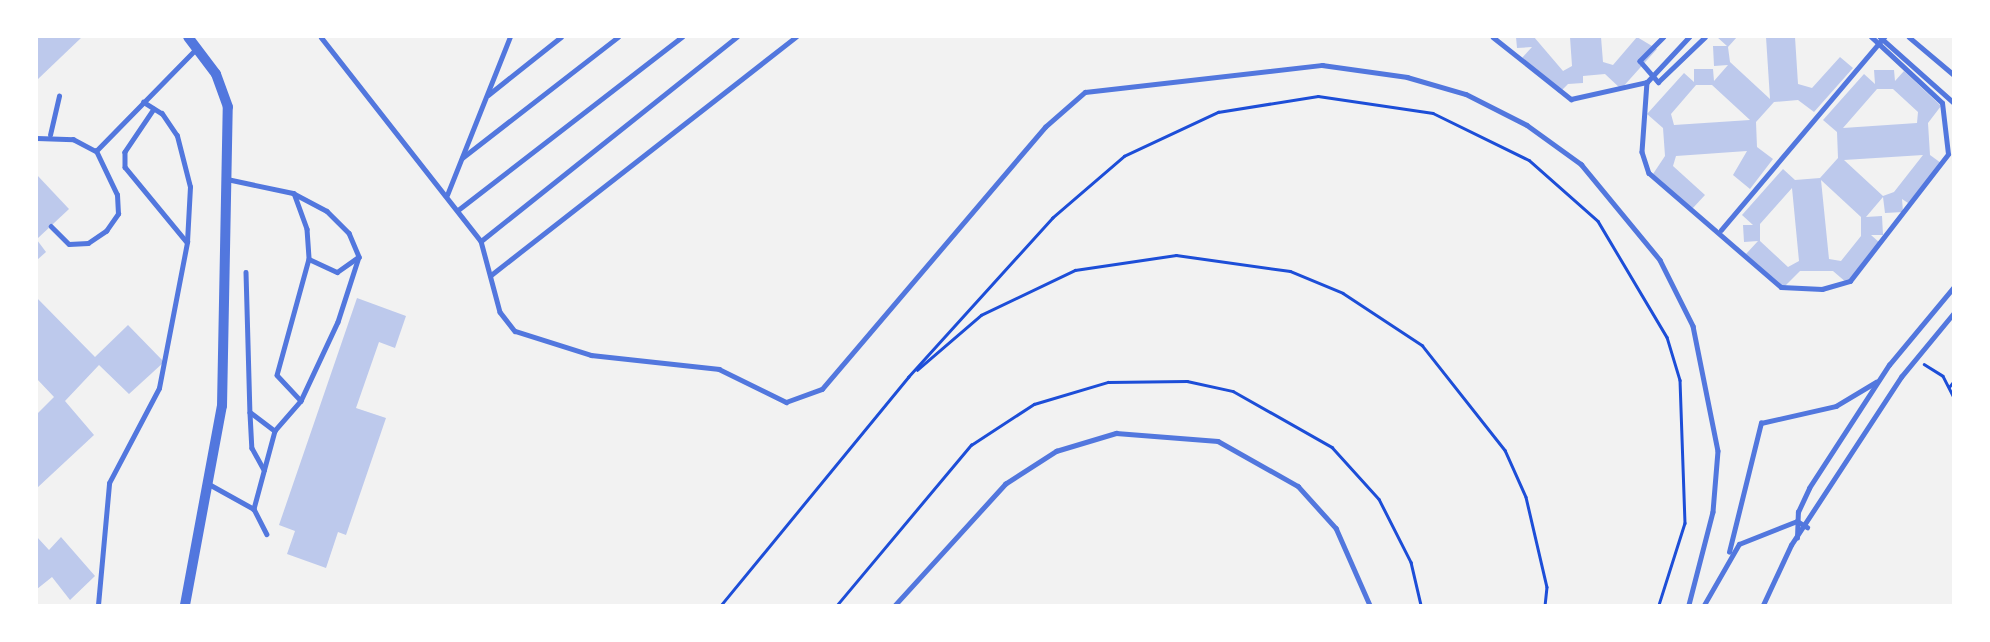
<!DOCTYPE html>
<html>
<head>
<meta charset="utf-8">
<style>
  body { margin:0 }
  #map { position:relative; width:1990px; height:642px; overflow:hidden; background:#f2f2f2; font-family:Jost,sans-serif }
  div>[style] { position:absolute }
  .building>* { inset:0; background:#bdc9ec }
  .path>* { height:2.5px; margin:-1.25px; padding:0 1.25px; transform-origin:1.25px; border-radius:1.25px; background:#1d4ed8 }
  .service>* { height:4.5px; margin:-2.25px; padding:0 2.25px; transform-origin:2.25px; border-radius:2.25px; background:#5277de }
  .tertiary>* { height:10px; margin:-5px; padding:0 5px; transform-origin:5px; border-radius:5px; background:#5277de }
  span { translate:-50% -50%; white-space:nowrap; text-align:center; line-height:1.15; -webkit-text-stroke:6px #fff; paint-order:stroke }
  .frame { position:absolute; inset:0; border:38px solid #fff; pointer-events:none }
</style>
</head>
<body>
<div id="map">
  <div class="building">
    <div style="clip-path:polygon(37px 37px,82px 37px,37px 80px)"></div>
    <div style="clip-path:polygon(1516px 37px,1534px 37px,1563px 71px,1572px 66px,1570px 37px,1601px 37px,1603px 62px,1613px 65px,1637px 37px,1657px 49px,1621px 89px,1605px 74px,1583px 76px,1583px 83px,1568px 84px,1559px 93px,1522px 58px,1532px 47px,1517px 48px)"></div>
    <div style="clip-path:polygon(evenodd,1717px 37px,1737px 37px,1728px 47px,1730px 62px,1770px 99px,1766px 37px,1795px 37px,1798px 84px,1812px 88px,1840px 57px,1853px 68px,1814px 112px,1798px 100px,1774px 102px,1756px 122px,1757px 147px,1773px 159px,1750px 189px,1733px 175px,1747px 151px,1676px 156px,1673px 166px,1705px 195px,1692px 209px,1653px 174px,1665px 156px,1663px 128px,1647px 114px,1684px 73px,1694px 82px,1694px 69px,1713px 69px,1714px 81px,1728px 65px,1714px 66px,1713px 46px,1727px 46px,1717px 37px,1696px 85px,1712px 85px,1750px 120px,1674px 125px,1671px 114px,1696px 85px)"></div>
    <div style="clip-path:polygon(evenodd,1874px 70px,1894px 70px,1895px 81px,1904px 71px,1941px 106px,1928px 123px,1930px 155px,1941px 163px,1908px 203px,1902px 199px,1903px 212px,1885px 213px,1883px 197px,1866px 217px,1882px 216px,1883px 235px,1871px 235px,1880px 243px,1847px 283px,1833px 271px,1800px 271px,1783px 288px,1746px 254px,1758px 241px,1744px 242px,1743px 225px,1753px 225px,1742px 215px,1783px 169px,1795px 180px,1820px 178px,1838px 158px,1837px 132px,1823px 120px,1864px 74px,1875px 84px,1874px 70px,1877px 89px,1893px 89px,1918px 112px,1917px 123px,1843px 128px,1877px 89px,1874px 70px,1923px 155px,1894px 192px,1883px 196px,1844px 160px,1923px 155px,1874px 70px,1821px 180px,1861px 217px,1861px 236px,1841px 261px,1829px 259px,1821px 180px,1874px 70px,1792px 188px,1799px 261px,1788px 267px,1760px 241px,1760px 224px,1792px 188px)"></div>
    <div style="clip-path:polygon(37px 175px,69px 209px,37px 239px)"></div>
    <div style="clip-path:polygon(37px 240px,46px 252px,37px 260px)"></div>
    <div style="clip-path:polygon(37px 298px,95px 357px,128px 325px,164px 362px,129px 394px,99px 365px,65px 401px,94px 435px,37px 488px,37px 414px,54px 397px,37px 379px)"></div>
    <div style="clip-path:polygon(357px 298px,406px 316px,395px 348px,379px 342px,356px 408px,386px 418px,346px 535px,338px 532px,326px 568px,287px 554px,295px 531px,279px 525px)"></div>
    <div style="clip-path:polygon(37px 537px,49px 550px,61px 537px,95px 576px,70px 600px,52px 577px,37px 589px)"></div>
  </div>
  <div class="path">
    <div style="left:1924px;top:364px;width:22px;rotate:32deg"></div>
    <div style="left:1943px;top:376px;width:22px;rotate:63deg"></div>
    <div style="left:917px;top:370px;width:84px;rotate:-40.7deg"></div>
    <div style="left:981px;top:315px;width:104px;rotate:-25.6deg"></div>
    <div style="left:1075px;top:270px;width:102px;rotate:-8.4deg"></div>
    <div style="left:1176px;top:255px;width:115px;rotate:8deg"></div>
    <div style="left:1290px;top:271px;width:57px;rotate:22.5deg"></div>
    <div style="left:1343px;top:293px;width:95px;rotate:33.4deg"></div>
    <div style="left:1422px;top:345px;width:134px;rotate:51.7deg"></div>
    <div style="left:1505px;top:450px;width:51px;rotate:65.9deg"></div>
    <div style="left:1526px;top:497px;width:92px;rotate:76.9deg"></div>
    <div style="left:1547px;top:587px;width:18px;rotate:96deg"></div>
    <div style="left:1949px;top:387px;width:6px;rotate:-51deg"></div>
    <div style="left:721px;top:605px;width:295px;rotate:-50.6deg"></div>
    <div style="left:908px;top:377px;width:215px;rotate:-47.8deg"></div>
    <div style="left:1052px;top:218px;width:95px;rotate:-40.7deg"></div>
    <div style="left:1124px;top:156px;width:104px;rotate:-25.1deg"></div>
    <div style="left:1218px;top:112px;width:101px;rotate:-9.1deg"></div>
    <div style="left:1318px;top:96px;width:116px;rotate:8.4deg"></div>
    <div style="left:1433px;top:113px;width:107px;rotate:26.1deg"></div>
    <div style="left:1529px;top:160px;width:92px;rotate:41.5deg"></div>
    <div style="left:1598px;top:221px;width:135px;rotate:59.3deg"></div>
    <div style="left:1667px;top:337px;width:45px;rotate:73.2deg"></div>
    <div style="left:1680px;top:380px;width:143px;rotate:88deg"></div>
    <div style="left:1685px;top:523px;width:86px;rotate:107.6deg"></div>
    <div style="left:837px;top:605px;width:209px;rotate:-50.1deg"></div>
    <div style="left:971px;top:445px;width:75px;rotate:-33.1deg"></div>
    <div style="left:1034px;top:404px;width:77px;rotate:-16.6deg"></div>
    <div style="left:1108px;top:382px;width:79px;rotate:-0.7deg"></div>
    <div style="left:1187px;top:381px;width:47px;rotate:12.3deg"></div>
    <div style="left:1233px;top:391px;width:114px;rotate:29.5deg"></div>
    <div style="left:1332px;top:447px;width:70px;rotate:47.9deg"></div>
    <div style="left:1379px;top:499px;width:71px;rotate:63.1deg"></div>
    <div style="left:1411px;top:562px;width:44px;rotate:76.9deg"></div>
  </div>
  <div class="service">
    <div style="left:321px;top:37px;width:259px;rotate:51.9deg"></div>
    <div style="left:481px;top:241px;width:73px;rotate:75deg"></div>
    <div style="left:500px;top:312px;width:24px;rotate:52deg"></div>
    <div style="left:515px;top:331px;width:80px;rotate:17.5deg"></div>
    <div style="left:591px;top:355px;width:129px;rotate:6.2deg"></div>
    <div style="left:719px;top:369px;width:75px;rotate:26.2deg"></div>
    <div style="left:786px;top:402px;width:38px;rotate:-20deg"></div>
    <div style="left:822px;top:389px;width:344px;rotate:-49.6deg"></div>
    <div style="left:1045px;top:127px;width:53px;rotate:-41.2deg"></div>
    <div style="left:1085px;top:92px;width:239px;rotate:-6.5deg"></div>
    <div style="left:1322px;top:65px;width:86px;rotate:8deg"></div>
    <div style="left:1407px;top:77px;width:61px;rotate:16.1deg"></div>
    <div style="left:1466px;top:94px;width:68px;rotate:26.9deg"></div>
    <div style="left:1527px;top:125px;width:67px;rotate:35.8deg"></div>
    <div style="left:1581px;top:164px;width:124px;rotate:50.5deg"></div>
    <div style="left:1660px;top:260px;width:74px;rotate:63.4deg"></div>
    <div style="left:1693px;top:326px;width:127px;rotate:78.7deg"></div>
    <div style="left:1718px;top:451px;width:61px;rotate:94.7deg"></div>
    <div style="left:1713px;top:512px;width:96px;rotate:104.5deg"></div>
    <div style="left:1493px;top:37px;width:100px;rotate:38.5deg"></div>
    <div style="left:1571px;top:99px;width:78px;rotate:-12.6deg"></div>
    <div style="left:1647px;top:82px;width:62px;rotate:-47deg"></div>
    <div style="left:1664px;top:37px;width:34px;rotate:135deg"></div>
    <div style="left:1640px;top:61px;width:28px;rotate:49deg"></div>
    <div style="left:1658px;top:82px;width:65px;rotate:-43.8deg"></div>
    <div style="left:1880px;top:37px;width:98px;rotate:41.7deg"></div>
    <div style="left:1909px;top:37px;width:57px;rotate:40.1deg"></div>
    <div style="left:1647px;top:82px;width:70px;rotate:94.1deg"></div>
    <div style="left:1642px;top:152px;width:22px;rotate:72deg"></div>
    <div style="left:1649px;top:173px;width:174px;rotate:40.8deg"></div>
    <div style="left:1781px;top:287px;width:41px;rotate:2.8deg"></div>
    <div style="left:1822px;top:289px;width:29px;rotate:-16deg"></div>
    <div style="left:1850px;top:281px;width:160px;rotate:-52.3deg"></div>
    <div style="left:1948px;top:154px;width:51px;rotate:-96.7deg"></div>
    <div style="left:1942px;top:103px;width:97px;rotate:-137.1deg"></div>
    <div style="left:488px;top:95px;width:93px;rotate:-38.5deg"></div>
    <div style="left:154px;top:109px;width:52px;rotate:124deg"></div>
    <div style="left:125px;top:152px;width:15px;rotate:90deg"></div>
    <div style="left:125px;top:167px;width:96px;rotate:50.5deg"></div>
    <div style="left:50px;top:135px;width:40px;rotate:-77deg"></div>
    <div style="left:37px;top:138px;width:36px;rotate:2deg"></div>
    <div style="left:73px;top:139px;width:26px;rotate:28deg"></div>
    <div style="left:462px;top:158px;width:197px;rotate:-37.8deg"></div>
    <div style="left:227px;top:179px;width:67px;rotate:12deg"></div>
    <div style="left:293px;top:193px;width:38px;rotate:28deg"></div>
    <div style="left:327px;top:211px;width:31px;rotate:45deg"></div>
    <div style="left:349px;top:233px;width:26px;rotate:67deg"></div>
    <div style="left:359px;top:257px;width:68px;rotate:107.9deg"></div>
    <div style="left:338px;top:322px;width:87px;rotate:115.1deg"></div>
    <div style="left:301px;top:401px;width:40px;rotate:131deg"></div>
    <div style="left:275px;top:431px;width:81px;rotate:105.1deg"></div>
    <div style="left:254px;top:509px;width:28px;rotate:63deg"></div>
    <div style="left:294px;top:193px;width:38px;rotate:70deg"></div>
    <div style="left:307px;top:229px;width:30px;rotate:86deg"></div>
    <div style="left:309px;top:259px;width:120px;rotate:105.4deg"></div>
    <div style="left:277px;top:375px;width:35px;rotate:47deg"></div>
    <div style="left:447px;top:195px;width:170px;rotate:-68.3deg"></div>
    <div style="left:458px;top:210px;width:283px;rotate:-37.7deg"></div>
    <div style="left:51px;top:226px;width:25px;rotate:45deg"></div>
    <div style="left:69px;top:244px;width:19px;rotate:-3deg"></div>
    <div style="left:88px;top:243px;width:22px;rotate:-34deg"></div>
    <div style="left:106px;top:231px;width:21px;rotate:-55deg"></div>
    <div style="left:118px;top:214px;width:19px;rotate:-93deg"></div>
    <div style="left:117px;top:195px;width:49px;rotate:-115.5deg"></div>
    <div style="left:96px;top:151px;width:143px;rotate:-45.6deg"></div>
    <div style="left:1721px;top:230px;width:253px;rotate:-49.8deg"></div>
    <div style="left:481px;top:241px;width:327px;rotate:-38.6deg"></div>
    <div style="left:309px;top:259px;width:31px;rotate:25deg"></div>
    <div style="left:337px;top:272px;width:24px;rotate:-35deg"></div>
    <div style="left:246px;top:272px;width:140px;rotate:88.4deg"></div>
    <div style="left:250px;top:412px;width:31px;rotate:37deg"></div>
    <div style="left:491px;top:275px;width:387px;rotate:-38deg"></div>
    <div style="left:250px;top:413px;width:35px;rotate:87deg"></div>
    <div style="left:252px;top:448px;width:25px;rotate:61deg"></div>
    <div style="left:209px;top:484px;width:51px;rotate:29.1deg"></div>
    <div style="left:1797px;top:538px;width:26px;rotate:-88deg"></div>
    <div style="left:1798px;top:512px;width:26px;rotate:-65deg"></div>
    <div style="left:1809px;top:488px;width:147px;rotate:-57deg"></div>
    <div style="left:1889px;top:365px;width:100px;rotate:-50.3deg"></div>
    <div style="left:1729px;top:552px;width:133px;rotate:-76.1deg"></div>
    <div style="left:1761px;top:423px;width:77px;rotate:-12.8deg"></div>
    <div style="left:1836px;top:406px;width:47px;rotate:-31deg"></div>
    <div style="left:98px;top:605px;width:122px;rotate:-84.8deg"></div>
    <div style="left:109px;top:483px;width:107px;rotate:-62.2deg"></div>
    <div style="left:159px;top:388px;width:149px;rotate:-79.1deg"></div>
    <div style="left:187px;top:242px;width:55px;rotate:-86.9deg"></div>
    <div style="left:190px;top:187px;width:53px;rotate:-104.3deg"></div>
    <div style="left:177px;top:136px;width:27px;rotate:-124deg"></div>
    <div style="left:162px;top:114px;width:22px;rotate:-148deg"></div>
    <div style="left:895px;top:605px;width:164px;rotate:-47.7deg"></div>
    <div style="left:1005px;top:484px;width:61px;rotate:-32.9deg"></div>
    <div style="left:1056px;top:451px;width:63px;rotate:-16.7deg"></div>
    <div style="left:1116px;top:433px;width:102px;rotate:4.5deg"></div>
    <div style="left:1218px;top:441px;width:92px;rotate:29.4deg"></div>
    <div style="left:1298px;top:486px;width:57px;rotate:47.9deg"></div>
    <div style="left:1336px;top:528px;width:84px;rotate:66.2deg"></div>
    <div style="left:1704px;top:605px;width:70px;rotate:-60.2deg"></div>
    <div style="left:1739px;top:544px;width:62px;rotate:-21.6deg"></div>
    <div style="left:1797px;top:521px;width:12px;rotate:31deg"></div>
    <div style="left:1763px;top:605px;width:66px;rotate:-65deg"></div>
    <div style="left:1791px;top:545px;width:201px;rotate:-56.8deg"></div>
    <div style="left:1901px;top:377px;width:82px;rotate:-50.5deg"></div>
  </div>
  <div class="tertiary">
    <div style="left:185px;top:605px;width:202px;rotate:-79.5deg"></div>
    <div style="left:222px;top:406px;width:299px;rotate:-88.9deg"></div>
    <div style="left:228px;top:107px;width:35px;rotate:-110deg"></div>
    <div style="left:216px;top:74px;width:46px;rotate:-127.1deg"></div>
  </div>
  <div class="frame"></div>
</div>
</body>
</html>
